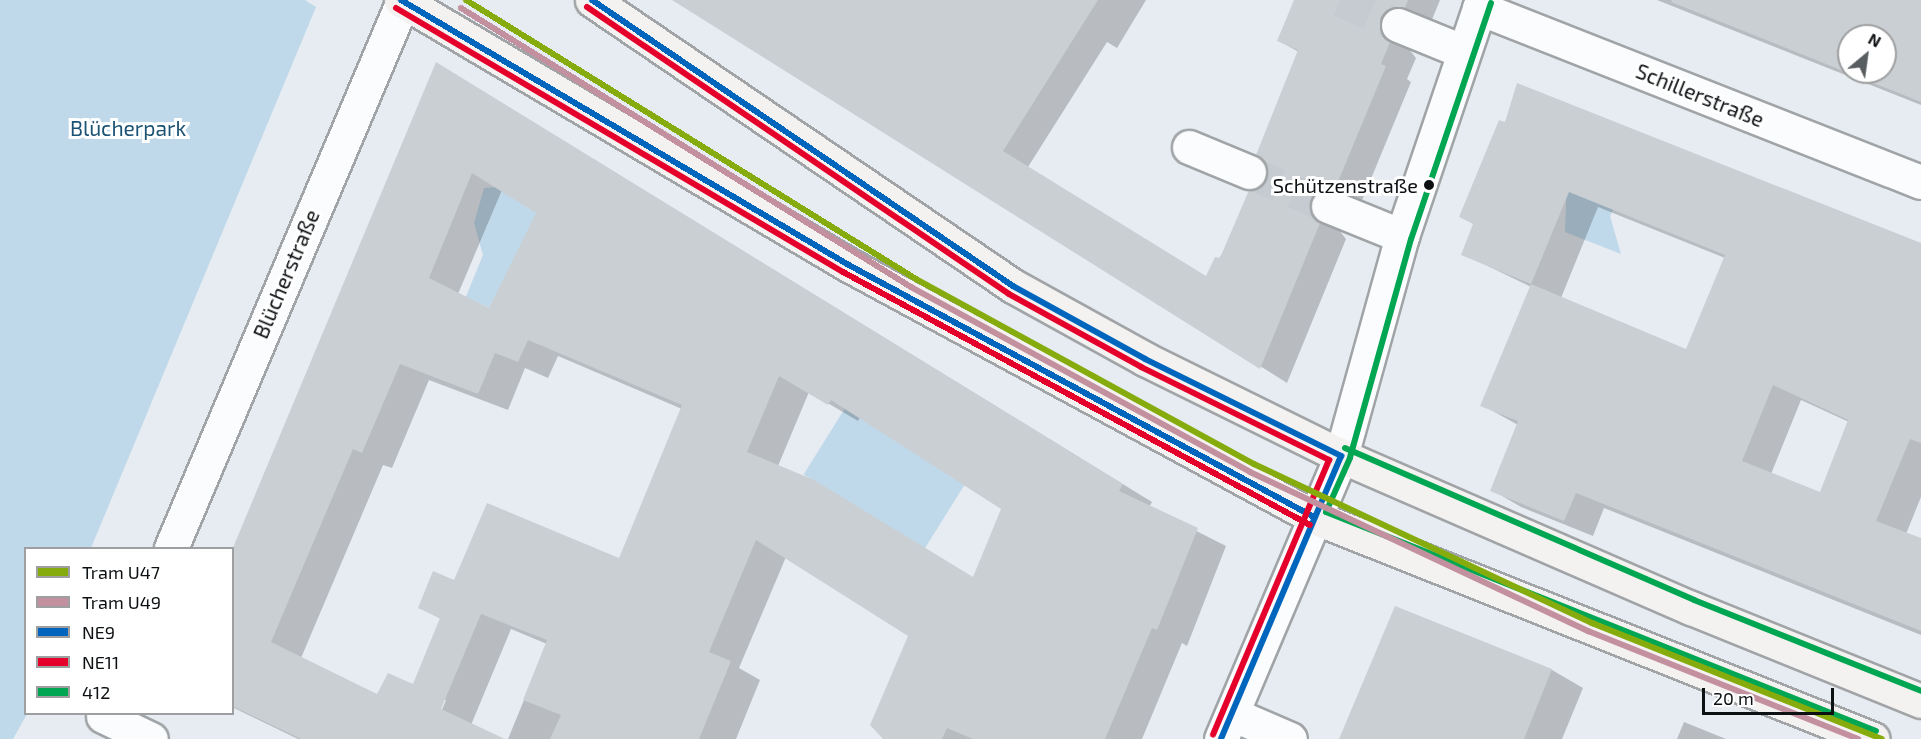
<!DOCTYPE html>
<html>
<head>
<meta charset="utf-8">
<style>
  body { margin:0 }
  #map { position:relative; width:1921px; height:739px; overflow:hidden; background:#e6ecf1; font-family:"Exo 2",sans-serif }
  div>[style] { position:absolute }
  .green>* { inset:0; background:#c0d9ea; transform-origin:0 0 }
  .shadow>* { inset:0; background:#0003 }
  .building>* { inset:0; background:#cacfd3 }
  .minor-tunnel>* { height:33px; margin-top:-16.5px; transform-origin:0; background:repeating-linear-gradient(90deg,#c5cbd0 0 33px,transparent 0 49px) }
  .roads { filter:drop-shadow(2px 0 #a0a4a7) drop-shadow(-2px 0 #a0a4a7) drop-shadow(0 2px #a0a4a7) drop-shadow(0 -2px #a0a4a7) }
  .minor>* { height:33px; margin:-16.5px; padding:0 16.5px; transform-origin:16.5px; border-radius:16.5px; background:#fbfcfd }
  .major>* { height:33px; margin:-16.5px; padding:0 16.5px; transform-origin:16.5px; border-radius:16.5px; background:#f4f2f0 }
  .bus-1>* { height:6px; margin:-3px; padding:0 3px; transform-origin:3px; border-radius:3px; background:#0065bd }
  .bus-2>* { height:6px; margin:-3px; padding:0 3px; transform-origin:3px; border-radius:3px; background:#e4002b }
  .bus-3>* { height:6px; margin:-3px; padding:0 3px; transform-origin:3px; border-radius:3px; background:#00a651 }
  .tram-1>* { height:6px; margin:-3px; padding:0 3px; transform-origin:3px; border-radius:3px; background:#85ab0c }
  .tram-2>* { height:6px; margin:-3px; padding:0 3px; transform-origin:3px; border-radius:3px; background:#c2909e }
  .dots>* { width:16px; height:16px; translate:-50% -50%; box-sizing:border-box; border:3px solid #fff; border-radius:50% }
  span { translate:-50% -50%; white-space:nowrap; text-align:center; line-height:1.15; -webkit-text-stroke:6px #fff; paint-order:stroke }
  .bus-label { font-size:20px; color:#0c1012 }
  .right { translate:-100% -50%; text-align:right }
  .street-label { font-size:21px; color:#0c1012 }
  .park-label { font-size:21px; color:#1c5374 }
  .legend { position:absolute; left:24px; top:547px; width:210px; height:168px; box-sizing:border-box; background:#fff; border:2px solid #9e9fa0; margin:0; padding:8px 10px; list-style:none; font-size:18px; color:#0c1012 }
  .legend li { display:flex; align-items:center; gap:12px; height:30px }
  .legend b { width:30px; border:2px solid #9e9fa0 }
  .north { position:absolute; left:1837px; top:24px; width:60px; height:60px; box-sizing:border-box; background:#fff; border:2px solid #9e9fa0; border-radius:50%; rotate:29deg; font-size:16px; font-weight:700; line-height:24px; text-align:center; color:#0c1012 }
  .north::after { content:''; display:block; margin:auto; width:21px; height:27px; background:#585d60; clip-path:polygon(50% 0,100% 100%,50% 72%,0 100%) }
  .scale { position:absolute; left:1702px; top:688px; width:132px; height:27px; box-sizing:border-box; border:3px solid #0c1012; border-top:0; padding-left:8px; font-size:18px; line-height:21px; white-space:nowrap; color:#0c1012; -webkit-text-stroke:4px #fff; paint-order:stroke }
</style>
</head>
<body>
<div id="map">
  <div class="green">
    <div style="clip-path:polygon(0 0,305px 0,316px 7px,91px 548px,26px 548px,27px 714px,13px 739px,0 739px)"></div>
    <div style="clip-path:polygon(1567px 178px,1618px 200px,1610px 216px,1621px 254px,1565px 232px)"></div>
    <div style="clip-path:polygon(499px 187px,538px 214px,489px 308px,475px 301px,468px 314px,460px 311px,483px 255px,474px 223px,484px 188px)"></div>
    <div style="left:847px;top:405px;width:142px;height:82px;rotate:32deg"></div>
  </div>
  <div class="shadow">
    <div style="clip-path:polygon(675px 0,1146px 0,1117px 48px,1107px 42px,1028px 167px,1207px 278px,1268px 179px,1299px 52px,1279px 41px,1295px 0,1440px 0,1431px 22px,1405px 44px,1416px 58px,1407px 79px,1411px 82px,1361px 203px,1335px 225px,1346px 239px,1287px 383px)"></div>
    <div style="clip-path:polygon(evenodd,1657px 0,1921px 0,1921px 105px,1657px 0,1849px 36px,1885px 36px,1885px 72px,1849px 72px,1849px 36px)"></div>
    <div style="clip-path:polygon(evenodd,466px 81px,1152px 502px,1149px 507px,1226px 546px,1187px 646px,1182px 643px,1142px 739px,885px 739px,910px 635px,786px 557px,739px 668px,760px 680px,736px 739px,508px 739px,547px 644px,511px 629px,471px 725px,501px 739px,298px 739px,232px 707px,232px 554px,466px 81px,502px 190px,538px 213px,490px 310px,458px 294px,502px 190px,466px 81px,558px 356px,682px 409px,620px 560px,455px 582px,420px 608px,441px 619px,414px 686px,378px 696px,301px 658px,383px 465px,392px 468px,429px 380px,508px 410px,525px 368px,548px 378px,558px 356px,466px 81px,809px 392px,858px 421px,860px 417px,1003px 508px,974px 579px,778px 466px,809px 392px,466px 81px,443px 700px,446px 700px,439px 717px,437px 715px,443px 700px)"></div>
    <div style="clip-path:polygon(evenodd,1500px 122px,1921px 244px,1921px 497px,1906px 534px,1921px 540px,1921px 635px,1604px 508px,1593px 536px,1521px 507px,1492px 490px,1518px 425px,1482px 405px,1531px 287px,1463px 254px,1474px 225px,1500px 122px,1598px 207px,1725px 258px,1687px 351px,1561px 298px,1598px 207px,1500px 122px,1801px 400px,1849px 422px,1821px 493px,1771px 474px,1801px 400px)"></div>
    <div style="clip-path:polygon(1396px 608px,1552px 670px,1583px 688px,1562px 739px,1342px 739px)"></div>
    <div style="clip-path:polygon(1684px 722px,1726px 739px,1677px 739px)"></div>
  </div>
  <div class="building">
    <div style="clip-path:polygon(672px 0,1098px 0,1003px 151px,1206px 276px,1215px 257px,1220px 258px,1249px 190px,1260px 187px,1266px 179px,1264px 161px,1256px 155px,1298px 50px,1277px 41px,1294px 0,1408px 0,1405px 8px,1387px 10px,1380px 18px,1380px 28px,1390px 42px,1381px 64px,1386px 66px,1335px 189px,1325px 188px,1311px 198px,1310px 209px,1320px 223px,1260px 369px)"></div>
    <div style="clip-path:polygon(evenodd,1672px 0,1921px 0,1921px 102px,1671px 2px,1672px 0,1849px 36px,1885px 36px,1885px 72px,1849px 72px,1849px 36px)"></div>
    <div style="clip-path:polygon(evenodd,436px 62px,1123px 484px,1119px 491px,1198px 528px,1157px 630px,1152px 628px,1105px 739px,973px 739px,947px 728px,942px 739px,883px 739px,870px 725px,908px 636px,756px 540px,709px 652px,731px 661px,699px 739px,550px 739px,561px 715px,523px 700px,547px 640px,481px 614px,441px 709px,505px 739px,301px 739px,232px 706px,232px 550px,436px 62px,472px 173px,536px 213px,489px 308px,429px 278px,472px 173px,436px 62px,528px 340px,682px 405px,619px 558px,487px 503px,454px 580px,433px 571px,418px 608px,440px 618px,413px 684px,388px 673px,377px 694px,271px 642px,353px 449px,362px 453px,400px 364px,478px 394px,495px 353px,518px 362px,528px 340px,436px 62px,779px 376px,828px 405px,831px 400px,1001px 509px,973px 577px,814px 480px,747px 452px,779px 376px)"></div>
    <div style="clip-path:polygon(evenodd,1517px 83px,1921px 243px,1921px 443px,1910px 439px,1876px 521px,1921px 538px,1921px 631px,1576px 493px,1564px 521px,1490px 491px,1518px 421px,1480px 406px,1531px 284px,1461px 255px,1473px 224px,1459px 217px,1499px 120px,1505px 122px,1517px 83px,1569px 192px,1725px 255px,1686px 349px,1531px 284px,1569px 192px,1517px 83px,1773px 385px,1848px 420px,1820px 492px,1742px 461px,1773px 385px)"></div>
    <div style="clip-path:polygon(1395px 606px,1552px 669px,1524px 739px,1339px 739px)"></div>
  </div>
  <div class="minor-tunnel">
    <div style="left:1340px;top:0;width:63px;rotate:23.3deg"></div>
    <div style="left:1249px;top:172px;width:86px;rotate:23.3deg"></div>
  </div>
  <div class="roads">
    <div class="minor">
      <div style="left:1479px;top:8px;width:475px;rotate:21.5deg"></div>
      <div style="left:1398px;top:25px;width:71px;rotate:22.2deg"></div>
      <div style="left:1189px;top:147px;width:65px;rotate:22.6deg"></div>
      <div style="left:1328px;top:206px;width:80px;rotate:22.1deg"></div>
      <div style="left:171px;top:548px;width:594px;rotate:-67.02deg"></div>
      <div style="left:1232px;top:714px;width:63px;rotate:23.3deg"></div>
      <div style="left:103px;top:716px;width:53px;rotate:25.6deg"></div>
      <div style="left:1221px;top:739px;width:307px;rotate:-67deg"></div>
      <div style="left:1341px;top:456px;width:228px;rotate:-74.5deg"></div>
      <div style="left:1402px;top:236px;width:249px;rotate:-71.3deg"></div>
    </div>
    <div class="major">
      <div style="left:401px;top:0;width:518px;rotate:30.62deg"></div>
      <div style="left:847px;top:264px;width:531px;rotate:28.45deg"></div>
      <div style="left:1314px;top:517px;width:601px;rotate:21.66deg"></div>
      <div style="left:592px;top:0;width:509px;rotate:34.19deg"></div>
      <div style="left:1013px;top:286px;width:151px;rotate:28.9deg"></div>
      <div style="left:1145px;top:359px;width:219px;rotate:26.3deg"></div>
      <div style="left:1341px;top:456px;width:382px;rotate:23.5deg"></div>
      <div style="left:1691px;top:608px;width:248px;rotate:22deg"></div>
    </div>
  </div>
  <div class="bus-1">
    <div style="left:401px;top:0;width:518px;rotate:30.62deg"></div>
    <div style="left:847px;top:264px;width:531px;rotate:28.45deg"></div>
    <div style="left:592px;top:0;width:509px;rotate:34.19deg"></div>
    <div style="left:1013px;top:286px;width:151px;rotate:28.9deg"></div>
    <div style="left:1145px;top:359px;width:219px;rotate:26.3deg"></div>
    <div style="left:1341px;top:456px;width:307px;rotate:113deg"></div>
  </div>
  <div class="bus-2">
    <div style="left:587px;top:7px;width:510px;rotate:34.22deg"></div>
    <div style="left:1009px;top:294px;width:151px;rotate:28.9deg"></div>
    <div style="left:1141px;top:367px;width:210px;rotate:26.3deg"></div>
    <div style="left:1329px;top:460px;width:298px;rotate:112.9deg"></div>
    <div style="left:396px;top:8px;width:519px;rotate:30.57deg"></div>
    <div style="left:843px;top:272px;width:531px;rotate:28.45deg"></div>
  </div>
  <div class="bus-3">
    <div style="left:1491px;top:3px;width:249px;rotate:108.7deg"></div>
    <div style="left:1411px;top:239px;width:227px;rotate:105.6deg"></div>
    <div style="left:1350px;top:458px;width:59px;rotate:114deg"></div>
    <div style="left:1326px;top:512px;width:592px;rotate:21.71deg"></div>
    <div style="left:1345px;top:448px;width:381px;rotate:23.5deg"></div>
    <div style="left:1694px;top:600px;width:245px;rotate:21.8deg"></div>
  </div>
  <div class="tram-1">
    <div style="left:466px;top:0;width:529px;rotate:31.8deg"></div>
    <div style="left:916px;top:279px;width:385px;rotate:28.7deg"></div>
    <div style="left:1254px;top:464px;width:374px;rotate:25.2deg"></div>
    <div style="left:1592px;top:623px;width:312px;rotate:21.8deg"></div>
  </div>
  <div class="tram-2">
    <div style="left:461px;top:8px;width:529px;rotate:31.8deg"></div>
    <div style="left:911px;top:287px;width:386px;rotate:28.6deg"></div>
    <div style="left:1250px;top:472px;width:374px;rotate:25.2deg"></div>
    <div style="left:1588px;top:631px;width:291px;rotate:21.8deg"></div>
  </div>
  <div class="dots">
    <div style="left:1429px;top:185px;background:#0c1012"></div>
  </div>
  <div class="bus-label">
    <span class="right" style="left:1418px;top:185px">Schützenstraße</span>
  </div>
  <div class="street-label">
    <span style="left:1700px;top:95px;rotate:22deg">Schillerstraße</span>
    <span style="left:286px;top:274px;rotate:-67deg">Blücherstraße</span>
  </div>
  <div class="park-label">
    <span style="left:128px;top:128px">Blücherpark</span>
  </div>
  <ul class="legend">
  <li><b style="height:8px;background:#85ab0c"></b>Tram U47</li>
  <li><b style="height:8px;background:#c2909e"></b>Tram U49</li>
  <li><b style="height:8px;background:#0065bd"></b>NE9</li>
  <li><b style="height:8px;background:#e4002b"></b>NE11</li>
  <li><b style="height:8px;background:#00a651"></b>412</li>
  </ul>
  <div class="north">N</div>
  <div class="scale">20 m</div>
</div>
</body>
</html>
